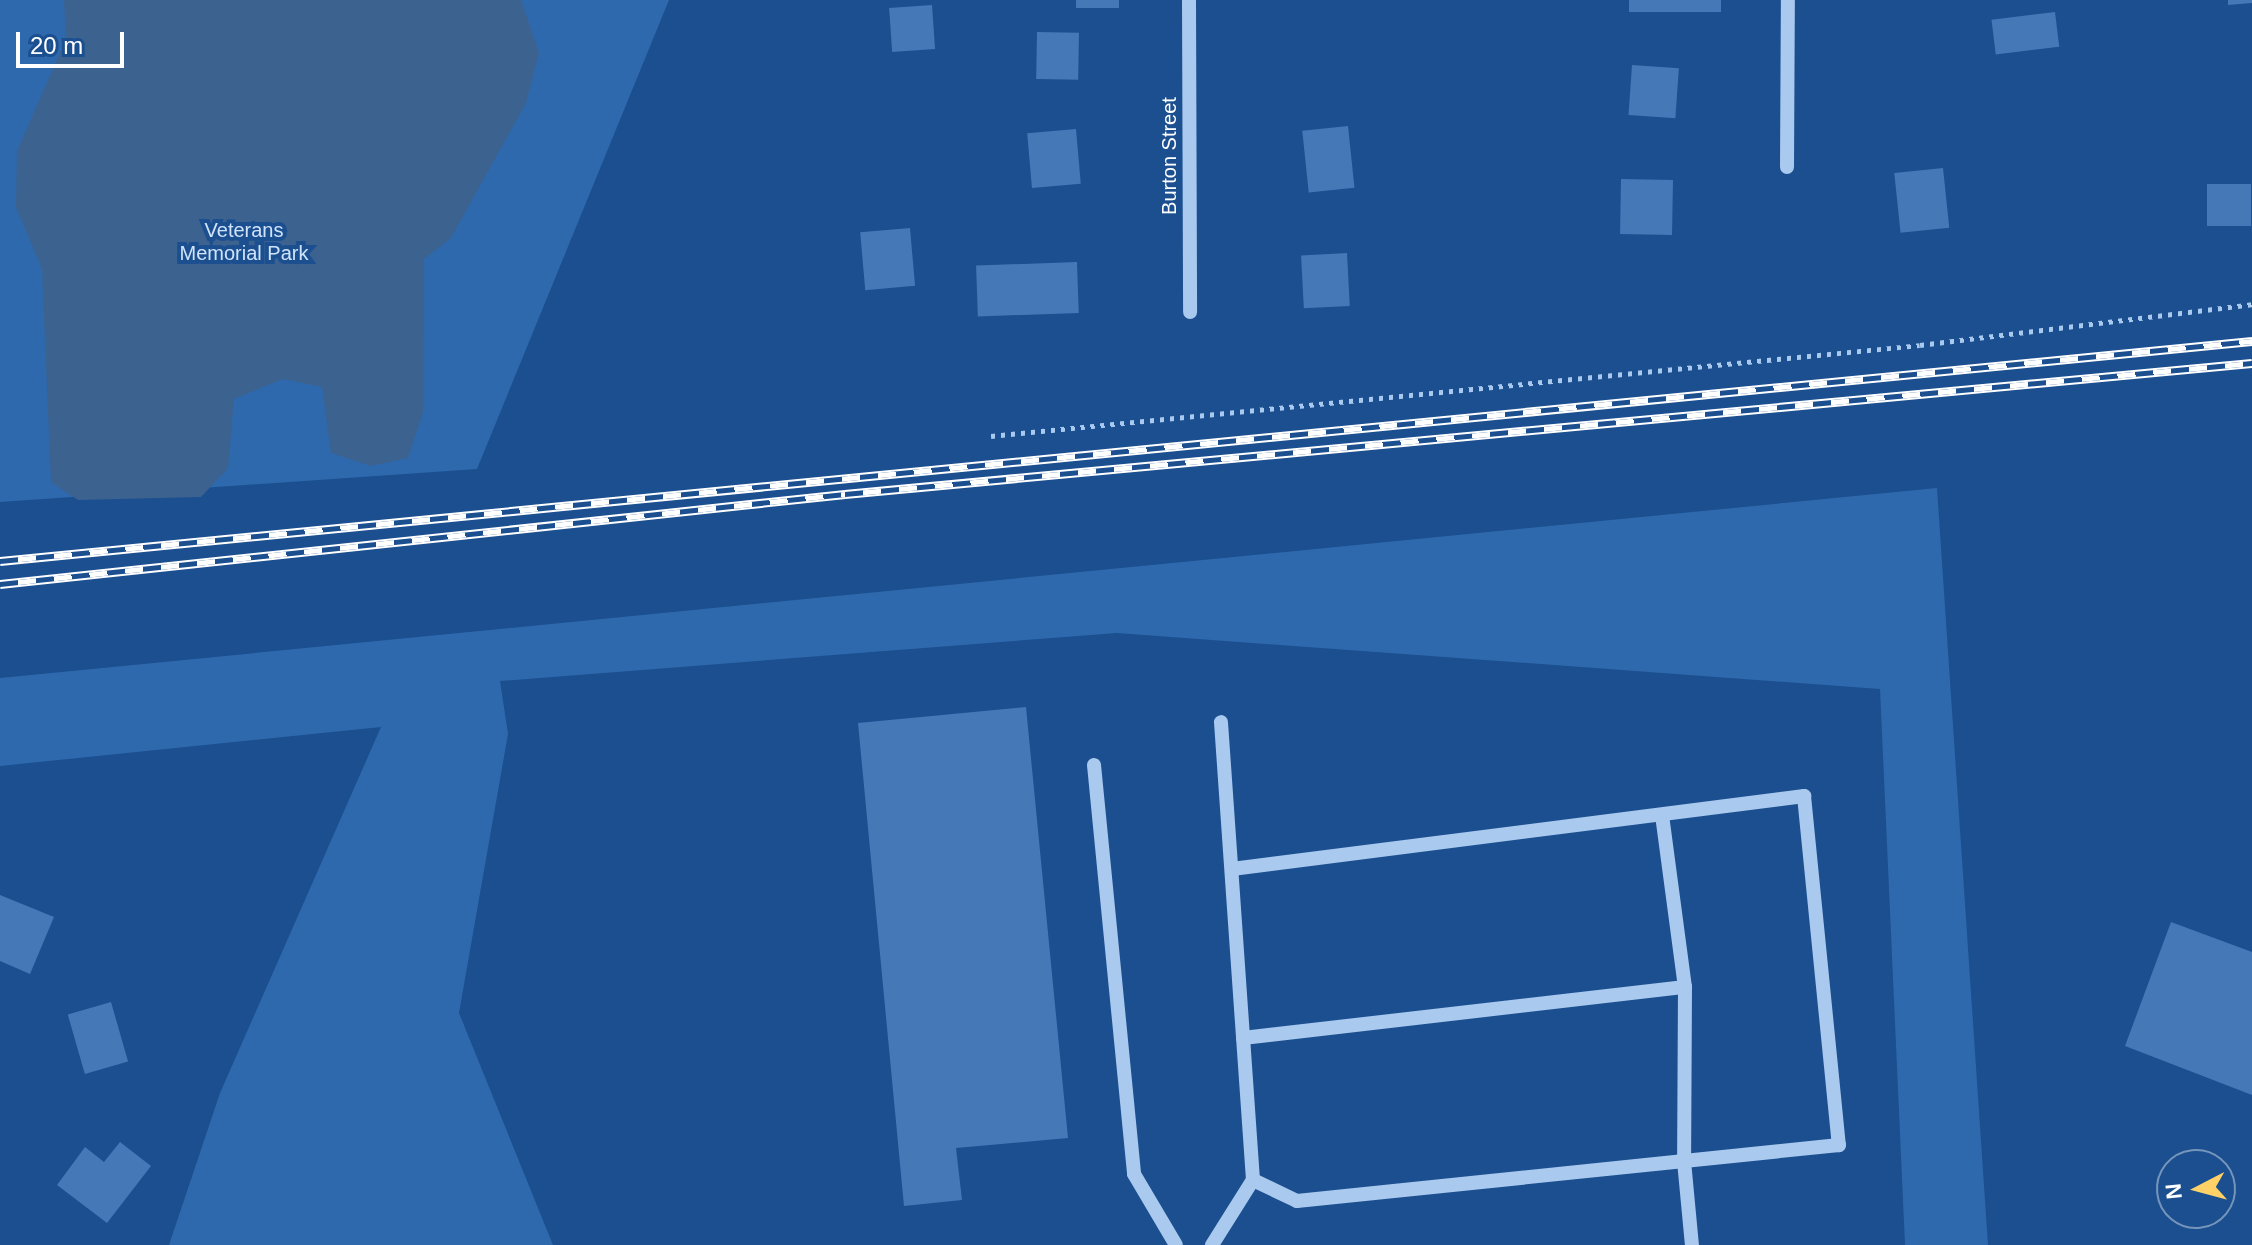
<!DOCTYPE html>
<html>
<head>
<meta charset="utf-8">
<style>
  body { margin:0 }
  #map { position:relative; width:2252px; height:1245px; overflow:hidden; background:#1b4f8f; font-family:Helvetica,sans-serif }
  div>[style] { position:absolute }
  .green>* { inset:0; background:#2e69ad }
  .water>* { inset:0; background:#3c6290 }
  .building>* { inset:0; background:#4478b7; transform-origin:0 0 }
  .path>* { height:5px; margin-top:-2.5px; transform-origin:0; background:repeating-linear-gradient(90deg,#a9c9ee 0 4px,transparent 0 10px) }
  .minor>* { height:14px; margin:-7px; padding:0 7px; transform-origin:7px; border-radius:7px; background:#a9c9ee }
  .rail>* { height:9px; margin-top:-4.5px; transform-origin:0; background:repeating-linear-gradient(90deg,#1b4f8f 0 18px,#fff 0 36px); box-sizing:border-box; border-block:2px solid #fff }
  span { translate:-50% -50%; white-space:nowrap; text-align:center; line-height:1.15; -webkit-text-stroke:8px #1b4f8f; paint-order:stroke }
  .street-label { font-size:20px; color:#fff }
  .park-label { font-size:20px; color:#cfe3fa }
  .north { position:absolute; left:2156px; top:1149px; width:80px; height:80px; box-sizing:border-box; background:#1b4f8f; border:2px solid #7695bc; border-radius:50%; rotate:264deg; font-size:22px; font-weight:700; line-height:32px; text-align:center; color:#fff }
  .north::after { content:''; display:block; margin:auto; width:28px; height:36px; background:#ffd166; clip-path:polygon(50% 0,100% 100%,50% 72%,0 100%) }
  .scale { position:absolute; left:16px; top:32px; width:108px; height:36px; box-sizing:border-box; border:4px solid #fff; border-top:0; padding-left:10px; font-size:24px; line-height:28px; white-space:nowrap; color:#fff; -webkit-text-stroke:6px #1b4f8f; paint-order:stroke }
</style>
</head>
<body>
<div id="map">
  <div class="green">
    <div style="clip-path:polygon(0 0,669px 0,477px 469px,0 502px)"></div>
    <div style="clip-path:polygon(1937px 488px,1988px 1245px,1905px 1245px,1880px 689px,1117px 633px,500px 681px,508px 734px,459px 1013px,553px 1245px,169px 1245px,220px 1093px,381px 727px,0 766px,0 678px)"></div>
  </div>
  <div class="water">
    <div style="clip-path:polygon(64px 0,521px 0,539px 53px,526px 103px,451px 238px,424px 259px,423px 412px,408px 458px,371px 466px,331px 453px,322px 387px,283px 379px,234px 399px,228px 468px,201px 497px,78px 500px,51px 482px,42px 269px,16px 207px,17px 151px,66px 39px)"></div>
  </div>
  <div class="building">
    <div style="left:1076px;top:0;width:43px;height:8px"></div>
    <div style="left:1629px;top:0;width:92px;height:12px"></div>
    <div style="clip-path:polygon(2228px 0,2252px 0,2252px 3px,2228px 5px)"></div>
    <div style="left:932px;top:5px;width:44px;height:43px;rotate:86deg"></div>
    <div style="left:2055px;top:12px;width:35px;height:64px;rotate:83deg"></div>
    <div style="left:1037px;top:32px;width:42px;height:47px;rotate:1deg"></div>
    <div style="left:1632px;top:65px;width:47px;height:50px;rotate:4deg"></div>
    <div style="left:1348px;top:126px;width:62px;height:46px;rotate:84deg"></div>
    <div style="left:1076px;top:129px;width:55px;height:49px;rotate:85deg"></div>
    <div style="left:1943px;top:168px;width:60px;height:49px;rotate:84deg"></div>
    <div style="left:1621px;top:179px;width:52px;height:55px;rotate:1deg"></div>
    <div style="left:2207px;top:184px;width:44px;height:42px"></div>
    <div style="left:910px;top:228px;width:58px;height:50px;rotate:85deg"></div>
    <div style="left:1347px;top:253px;width:53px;height:46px;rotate:87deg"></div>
    <div style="left:1077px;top:262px;width:51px;height:101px;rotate:88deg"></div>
    <div style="clip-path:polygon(1026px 707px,1068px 1138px,956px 1148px,962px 1200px,904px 1206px,858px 723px)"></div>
    <div style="clip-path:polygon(0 895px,54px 917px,30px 974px,0 961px)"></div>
    <div style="clip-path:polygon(2171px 922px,2252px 952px,2252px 1095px,2125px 1046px)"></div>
    <div style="left:111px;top:1002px;width:62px;height:45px;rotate:74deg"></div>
    <div style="clip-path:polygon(120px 1142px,151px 1166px,107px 1223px,57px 1185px,85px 1147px,104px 1162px)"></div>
  </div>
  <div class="path">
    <div style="left:991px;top:436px;width:933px;rotate:-5.59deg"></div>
    <div style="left:1920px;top:345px;width:335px;rotate:-7deg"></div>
  </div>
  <div class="minor">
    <div style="left:1189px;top:0;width:312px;rotate:89.8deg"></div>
    <div style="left:1787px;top:167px;width:167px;rotate:-89.7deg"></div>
    <div style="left:1094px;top:765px;width:411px;rotate:84.4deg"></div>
    <div style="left:1134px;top:1174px;width:82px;rotate:59.4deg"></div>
    <div style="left:1662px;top:815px;width:174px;rotate:82.4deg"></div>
    <div style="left:1685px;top:987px;width:174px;rotate:90.3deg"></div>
    <div style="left:1684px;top:1161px;width:84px;rotate:84.6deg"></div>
    <div style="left:1232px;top:869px;width:577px;rotate:-7.27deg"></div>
    <div style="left:1804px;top:796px;width:351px;rotate:84.3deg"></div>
    <div style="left:1839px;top:1145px;width:545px;rotate:174.1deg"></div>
    <div style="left:1297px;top:1201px;width:49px;rotate:-154.5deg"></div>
    <div style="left:1243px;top:1038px;width:445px;rotate:-6.6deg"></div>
    <div style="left:1212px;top:1245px;width:77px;rotate:-57.8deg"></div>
    <div style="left:1253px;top:1180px;width:459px;rotate:-94deg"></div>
  </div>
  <div class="rail">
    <div style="left:0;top:561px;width:2263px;rotate:-5.58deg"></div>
    <div style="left:0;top:584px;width:850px;rotate:-6.08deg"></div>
    <div style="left:845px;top:494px;width:1413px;rotate:-5.32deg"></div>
  </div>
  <div class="street-label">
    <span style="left:1169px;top:156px;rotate:-90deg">Burton Street</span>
  </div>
  <div class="park-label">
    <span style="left:244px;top:242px">Veterans<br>Memorial Park</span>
  </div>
  <div class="north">N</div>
  <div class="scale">20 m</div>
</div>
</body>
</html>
